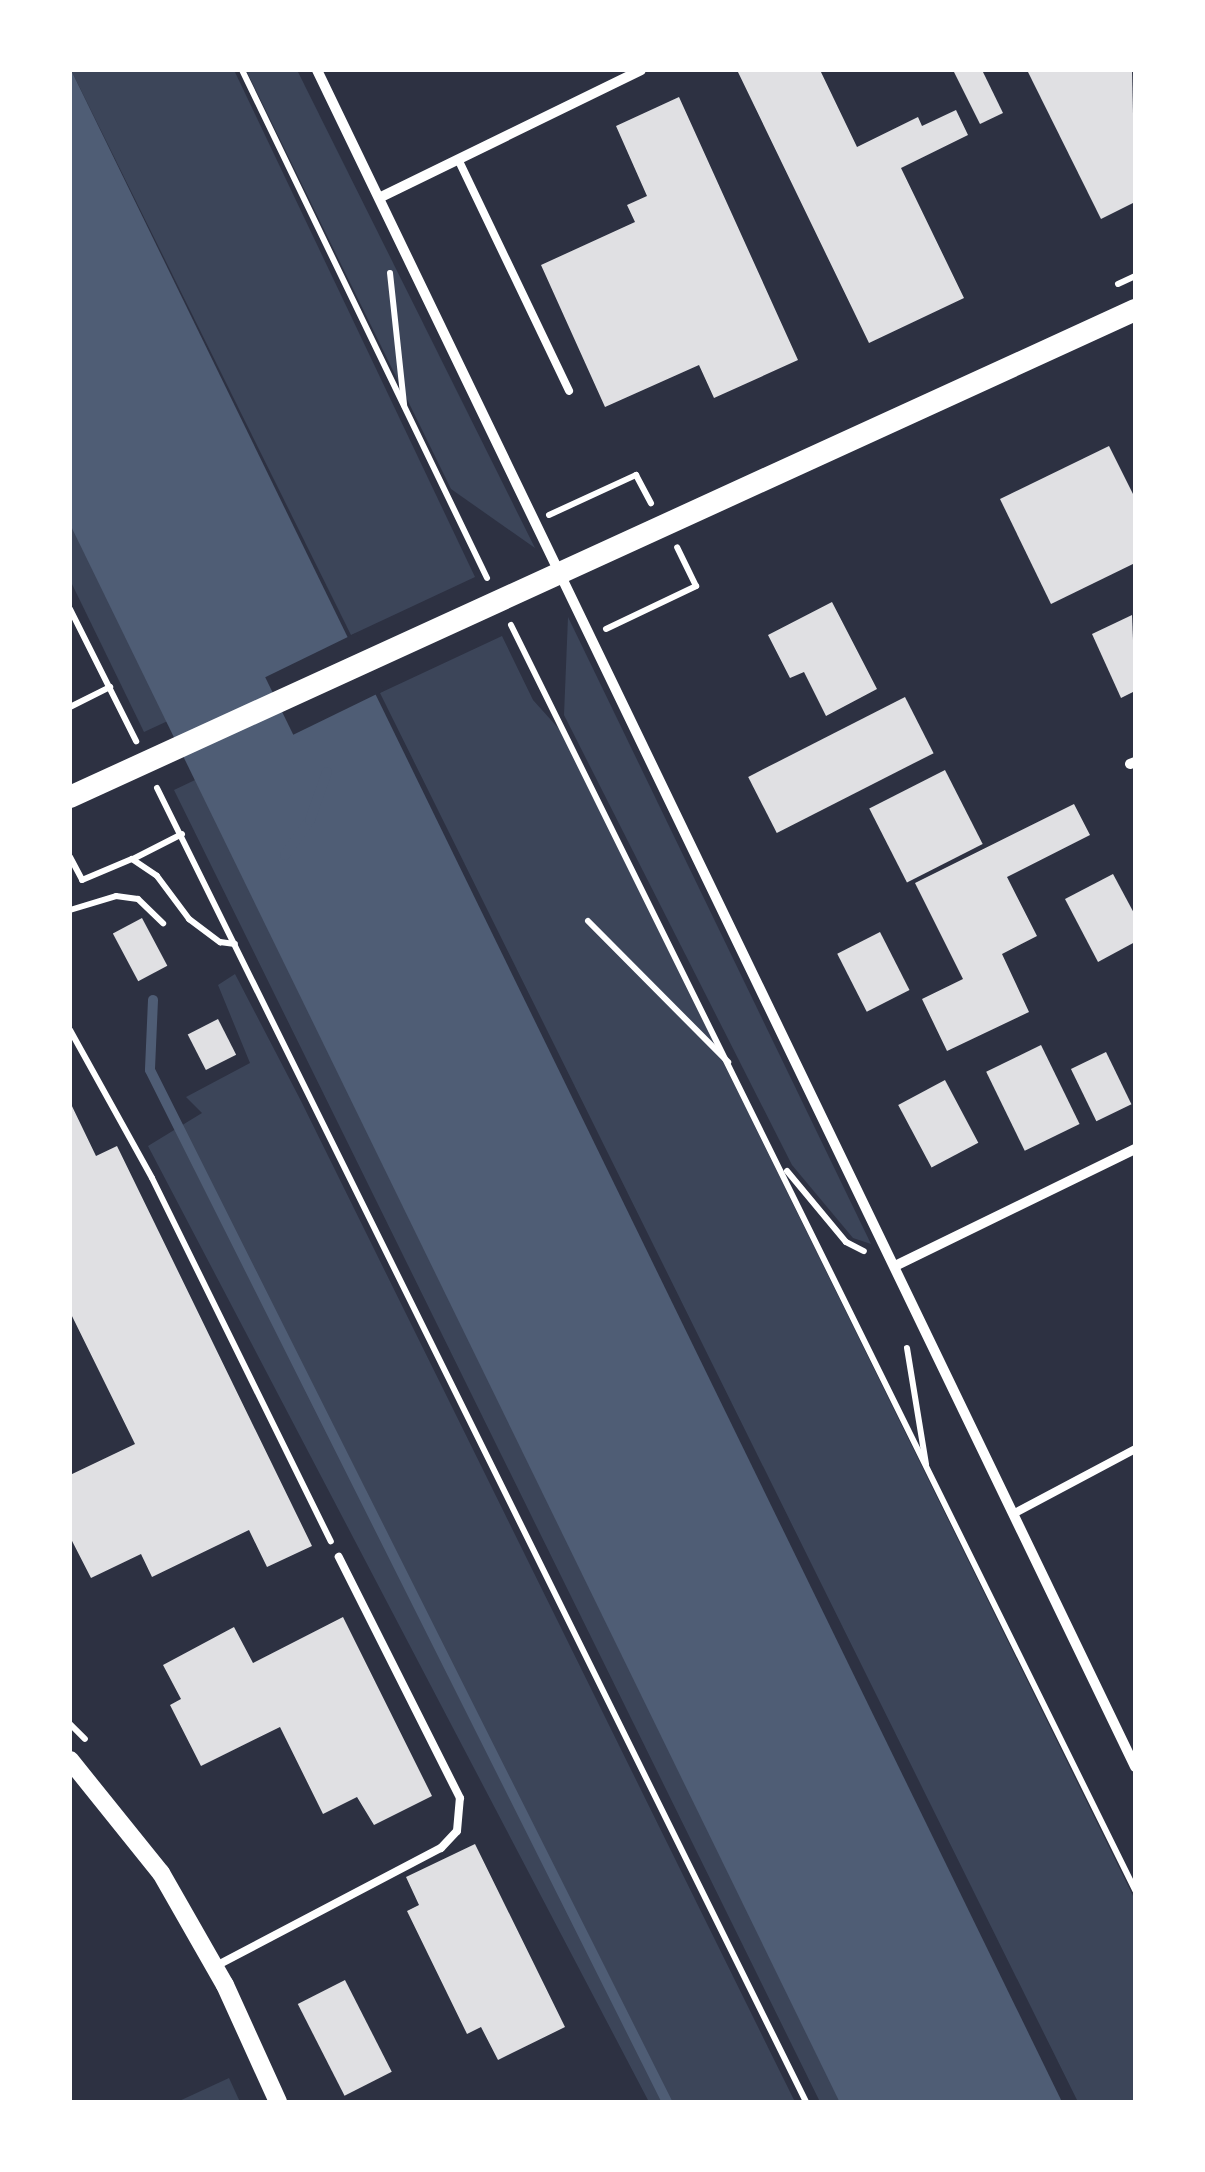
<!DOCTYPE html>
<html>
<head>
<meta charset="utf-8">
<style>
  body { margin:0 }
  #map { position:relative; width:1205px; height:2172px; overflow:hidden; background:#2d3142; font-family:"Open Sans",sans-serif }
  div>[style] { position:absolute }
  .green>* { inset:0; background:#3c4559 }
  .water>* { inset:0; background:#4f5d75; transform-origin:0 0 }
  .pier>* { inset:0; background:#2d3142; transform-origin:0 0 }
  .stream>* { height:10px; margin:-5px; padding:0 5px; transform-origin:5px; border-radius:5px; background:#4f5d75 }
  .building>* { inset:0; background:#e0e0e3; transform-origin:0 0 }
  .path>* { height:6px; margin:-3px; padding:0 3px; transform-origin:3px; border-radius:3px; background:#fff }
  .service>* { height:8px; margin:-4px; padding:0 4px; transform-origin:4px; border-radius:4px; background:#fff }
  .minor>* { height:10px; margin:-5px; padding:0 5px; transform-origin:5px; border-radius:5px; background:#fff }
  .tertiary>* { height:18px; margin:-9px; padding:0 9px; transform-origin:9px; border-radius:9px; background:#fff }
  .primary>* { height:22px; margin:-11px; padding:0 11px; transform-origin:11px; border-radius:11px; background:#fff }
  span { translate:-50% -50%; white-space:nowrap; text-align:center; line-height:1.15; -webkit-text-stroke:10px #fff; paint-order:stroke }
  .frame { position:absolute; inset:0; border:72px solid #fff; pointer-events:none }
</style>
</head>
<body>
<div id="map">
  <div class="green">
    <div style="clip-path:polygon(71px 70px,234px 70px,475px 577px,351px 635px)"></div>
    <div style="clip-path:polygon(246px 70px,297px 70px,535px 548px,451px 489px)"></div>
    <div style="clip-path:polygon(70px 270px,269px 674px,144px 732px,70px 580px)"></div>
    <div style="clip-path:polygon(568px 617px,871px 1244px,853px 1238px,792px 1165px,564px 715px)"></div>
    <div style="clip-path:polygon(502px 636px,533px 700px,560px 730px,1135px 1900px,1135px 2102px,1078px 2102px,380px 693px)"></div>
    <div style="clip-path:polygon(298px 731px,297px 829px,264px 851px,272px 870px,311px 842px,321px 787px,974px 2102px,820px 2102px,174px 790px)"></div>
    <div style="clip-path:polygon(235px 974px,301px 1101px,795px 2102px,649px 2102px,148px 1146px,202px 1113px,186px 1097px,250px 1063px,218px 985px)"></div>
    <div style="clip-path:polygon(229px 2078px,240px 2102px,177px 2102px)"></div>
  </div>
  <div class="water">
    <div style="left:71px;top:70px;width:2268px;height:200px;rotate:64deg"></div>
  </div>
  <div class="pier">
    <div style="left:356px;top:633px;width:64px;height:101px;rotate:64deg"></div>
  </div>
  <div class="stream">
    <div style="left:285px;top:855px;width:43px;rotate:-54.5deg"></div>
    <div style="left:310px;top:820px;width:51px;rotate:-70.5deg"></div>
    <div style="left:153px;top:1000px;width:70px;rotate:92.5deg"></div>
    <div style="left:150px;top:1070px;width:1154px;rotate:63.39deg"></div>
  </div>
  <div class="building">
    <div style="clip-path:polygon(737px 70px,820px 70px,857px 147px,918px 117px,922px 126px,956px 110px,968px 135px,901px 168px,964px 298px,869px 343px)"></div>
    <div style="clip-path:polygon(953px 70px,982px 70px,1003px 113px,980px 124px)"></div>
    <div style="clip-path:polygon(1027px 70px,1132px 70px,1135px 202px,1101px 219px)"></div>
    <div style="clip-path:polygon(679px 97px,798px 360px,714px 398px,699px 365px,605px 407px,541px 265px,635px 222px,627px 205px,647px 196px,616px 126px)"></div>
    <div style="clip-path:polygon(1109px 446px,1135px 498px,1135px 563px,1051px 604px,1000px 499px)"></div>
    <div style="clip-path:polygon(832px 602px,877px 689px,826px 716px,804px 672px,790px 678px,768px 635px)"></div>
    <div style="clip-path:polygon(1132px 615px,1135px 691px,1121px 698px,1092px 634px)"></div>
    <div style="left:905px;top:697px;width:63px;height:176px;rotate:63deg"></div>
    <div style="left:945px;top:770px;width:83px;height:85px;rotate:63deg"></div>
    <div style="clip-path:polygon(1074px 804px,1090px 835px,1007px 877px,1037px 936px,1002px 954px,1029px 1012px,947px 1051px,922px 999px,963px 979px,915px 883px)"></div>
    <div style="clip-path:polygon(1113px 874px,1135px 915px,1135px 942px,1098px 962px,1065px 899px)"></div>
    <div style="left:142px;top:918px;width:54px;height:33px;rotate:62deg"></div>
    <div style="left:880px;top:932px;width:65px;height:48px;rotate:63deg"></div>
    <div style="left:218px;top:1019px;width:40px;height:34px;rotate:63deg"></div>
    <div style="left:1041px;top:1045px;width:88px;height:61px;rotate:64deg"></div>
    <div style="left:1106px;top:1052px;width:58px;height:39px;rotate:64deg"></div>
    <div style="left:945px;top:1080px;width:71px;height:53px;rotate:62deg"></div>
    <div style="clip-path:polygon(70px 1102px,96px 1156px,117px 1146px,312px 1546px,267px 1567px,249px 1530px,152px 1577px,141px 1554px,91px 1578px,70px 1537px,70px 1475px,135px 1444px,70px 1312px)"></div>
    <div style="clip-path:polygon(343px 1617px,432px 1796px,374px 1825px,357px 1797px,323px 1814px,280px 1727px,201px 1766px,170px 1705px,181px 1699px,163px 1665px,234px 1627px,253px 1663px)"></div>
    <div style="clip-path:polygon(475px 1844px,565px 2027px,498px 2060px,481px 2027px,467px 2034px,407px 1911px,419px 1905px,406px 1877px)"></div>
    <div style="left:345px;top:1980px;width:103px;height:53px;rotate:63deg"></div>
  </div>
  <div class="path">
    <div style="left:242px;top:70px;width:564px;rotate:64.25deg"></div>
    <div style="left:390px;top:273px;width:133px;rotate:83.9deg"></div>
    <div style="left:1118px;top:284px;width:19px;rotate:-25deg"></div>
    <div style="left:549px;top:515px;width:96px;rotate:-24.7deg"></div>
    <div style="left:636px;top:475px;width:32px;rotate:62deg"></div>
    <div style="left:70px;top:609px;width:148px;rotate:63.4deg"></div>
    <div style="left:511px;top:625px;width:1411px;rotate:63.74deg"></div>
    <div style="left:606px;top:629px;width:100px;rotate:-25.5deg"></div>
    <div style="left:696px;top:586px;width:43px;rotate:-116deg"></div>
    <div style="left:70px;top:707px;width:45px;rotate:-26.6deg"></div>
    <div style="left:157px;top:788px;width:1466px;rotate:63.71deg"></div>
    <div style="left:70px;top:857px;width:26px;rotate:62deg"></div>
    <div style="left:82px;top:880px;width:54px;rotate:-22.8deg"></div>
    <div style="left:132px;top:859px;width:30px;rotate:34deg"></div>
    <div style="left:157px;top:876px;width:54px;rotate:53.3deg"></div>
    <div style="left:189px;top:919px;width:39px;rotate:37deg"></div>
    <div style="left:220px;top:942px;width:15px;rotate:8deg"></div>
    <div style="left:133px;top:859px;width:55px;rotate:-27deg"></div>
    <div style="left:70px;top:910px;width:48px;rotate:-16.9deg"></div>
    <div style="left:116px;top:896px;width:22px;rotate:8deg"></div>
    <div style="left:138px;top:899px;width:35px;rotate:44deg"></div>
    <div style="left:588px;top:921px;width:199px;rotate:45.2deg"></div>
    <div style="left:70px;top:1030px;width:169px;rotate:61deg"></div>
    <div style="left:152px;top:1178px;width:405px;rotate:63.8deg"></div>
    <div style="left:787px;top:1171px;width:92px;rotate:50.3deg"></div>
    <div style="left:846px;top:1242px;width:20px;rotate:27deg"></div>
    <div style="left:907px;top:1348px;width:118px;rotate:80.7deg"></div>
    <div style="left:70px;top:1724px;width:21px;rotate:45deg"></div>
  </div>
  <div class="service">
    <div style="left:458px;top:159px;width:257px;rotate:64.4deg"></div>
    <div style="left:1013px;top:1514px;width:138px;rotate:-28deg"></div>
    <div style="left:214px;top:1967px;width:256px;rotate:-27.7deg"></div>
    <div style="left:441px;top:1848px;width:23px;rotate:-47deg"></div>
    <div style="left:457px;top:1831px;width:33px;rotate:-85deg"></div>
    <div style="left:460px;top:1798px;width:270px;rotate:-116.7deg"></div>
  </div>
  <div class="minor">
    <div style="left:317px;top:70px;width:1884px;rotate:64.26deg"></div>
    <div style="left:381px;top:197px;width:289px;rotate:-26deg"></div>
    <div style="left:1130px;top:764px;width:5px;rotate:-22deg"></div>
    <div style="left:895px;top:1266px;width:267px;rotate:-26deg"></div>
  </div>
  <div class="tertiary">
    <div style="left:70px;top:1760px;width:145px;rotate:51.2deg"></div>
    <div style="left:161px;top:1873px;width:129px;rotate:60.3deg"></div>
    <div style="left:225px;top:1985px;width:128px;rotate:65.6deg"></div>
  </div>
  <div class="primary">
    <div style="left:70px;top:797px;width:1171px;rotate:-24.57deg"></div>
  </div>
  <div class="frame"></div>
</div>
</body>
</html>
